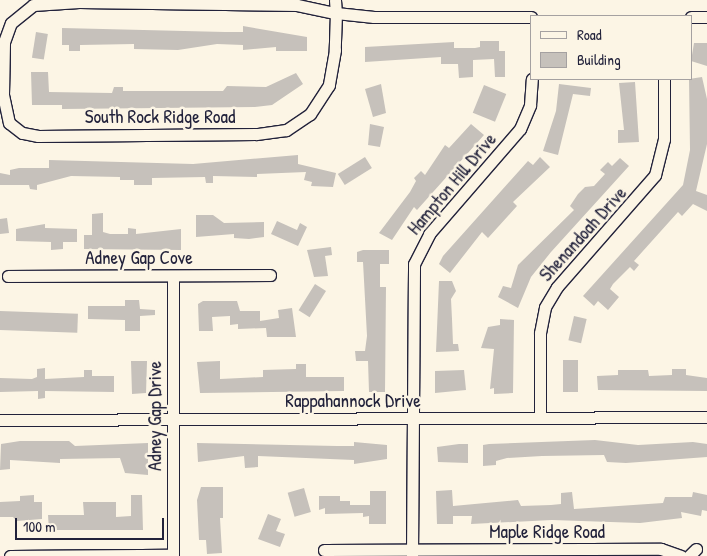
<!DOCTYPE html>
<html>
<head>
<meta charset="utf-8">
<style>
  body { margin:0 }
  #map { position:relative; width:707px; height:556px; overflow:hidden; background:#fcf5e5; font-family:"Patrick Hand",sans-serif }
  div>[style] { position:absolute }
  .building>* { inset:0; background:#c6c1bb; transform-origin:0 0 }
  .roads { filter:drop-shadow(1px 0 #22223b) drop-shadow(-1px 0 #22223b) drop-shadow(0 1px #22223b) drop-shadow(0 -1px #22223b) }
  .minor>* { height:11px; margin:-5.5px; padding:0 5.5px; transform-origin:5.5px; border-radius:5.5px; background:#fcf5e5 }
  span { translate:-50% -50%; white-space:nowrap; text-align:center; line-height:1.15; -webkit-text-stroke:5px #fcf5e5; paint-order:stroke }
  .street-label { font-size:19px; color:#22223b }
  .legend { position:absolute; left:530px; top:15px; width:162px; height:65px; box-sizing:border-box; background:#fcf5e5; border:1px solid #a5a1a1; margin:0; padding:6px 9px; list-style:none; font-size:15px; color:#22223b }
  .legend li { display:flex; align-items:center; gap:10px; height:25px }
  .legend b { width:25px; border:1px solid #a5a1a1 }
  .scale { position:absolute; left:15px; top:518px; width:149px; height:22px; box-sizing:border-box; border:2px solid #22223b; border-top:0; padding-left:6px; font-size:15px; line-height:18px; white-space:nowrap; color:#22223b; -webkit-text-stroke:4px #fcf5e5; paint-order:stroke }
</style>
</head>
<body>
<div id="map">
  <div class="building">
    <div style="clip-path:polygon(243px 26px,307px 37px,307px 51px,276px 51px,276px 47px,243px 50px,243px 45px,217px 44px,178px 50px,134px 49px,134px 44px,80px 45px,80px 51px,69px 51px,69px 45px,62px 45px,62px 28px,225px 32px,243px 32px)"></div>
    <div style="left:36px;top:32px;width:12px;height:26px;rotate:9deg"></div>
    <div style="clip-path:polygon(480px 41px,499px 41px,499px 51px,505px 51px,505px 77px,495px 77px,494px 59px,473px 60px,473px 77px,459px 78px,458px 64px,441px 64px,441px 57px,365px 62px,365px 47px,454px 42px,454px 48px,475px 48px,480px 47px)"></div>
    <div style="clip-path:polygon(694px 43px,707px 43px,707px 66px,691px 61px)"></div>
    <div style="clip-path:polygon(31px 72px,48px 72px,49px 92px,112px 93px,114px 87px,123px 87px,123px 91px,223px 91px,227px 86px,266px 87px,296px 73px,303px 84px,272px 105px,255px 107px,62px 109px,62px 105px,32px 105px)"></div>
    <div style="clip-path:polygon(702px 77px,707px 99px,707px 144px,696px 191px,707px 195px,707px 211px,693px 204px,682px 216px,678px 212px,634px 261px,639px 265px,634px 271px,630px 267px,613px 284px,610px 289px,619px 297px,608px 310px,598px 301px,594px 306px,583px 296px,683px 185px,690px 150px,689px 79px)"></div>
    <div style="clip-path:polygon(635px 82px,639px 142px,618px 143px,618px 130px,624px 130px,619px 83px)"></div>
    <div style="clip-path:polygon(381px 84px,386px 113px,373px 117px,365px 89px)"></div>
    <div style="clip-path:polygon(559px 84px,591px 88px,590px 96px,573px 94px,558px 155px,543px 151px,556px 111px)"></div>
    <div style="left:484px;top:85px;width:24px;height:30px;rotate:22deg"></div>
    <div style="clip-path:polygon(370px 124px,384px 127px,380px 147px,368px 145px)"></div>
    <div style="clip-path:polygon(471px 124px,484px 135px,417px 210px,414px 207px,392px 240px,379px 233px,410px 192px,416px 181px,414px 178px,421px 171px,425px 175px,445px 145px,449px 148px)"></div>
    <div style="clip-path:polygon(298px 155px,298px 164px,336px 173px,333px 187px,311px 186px,312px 182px,304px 180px,306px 172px,257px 174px,257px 177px,213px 176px,213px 183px,206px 183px,205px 177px,152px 178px,152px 185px,134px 185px,134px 180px,120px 180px,120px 177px,71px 176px,37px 185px,37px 190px,30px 189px,29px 185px,0 185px,0 173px,10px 175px,10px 170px,19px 168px,49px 168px,49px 160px,193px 164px)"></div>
    <div style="left:365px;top:157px;width:13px;height:32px;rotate:58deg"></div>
    <div style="clip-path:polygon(540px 157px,550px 167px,513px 202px,517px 206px,488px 238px,482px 232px,450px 273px,439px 264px,443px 256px,528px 161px,533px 165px)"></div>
    <div style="clip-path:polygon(620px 158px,629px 166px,551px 252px,531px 277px,518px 308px,498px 297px,503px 286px,511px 288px,518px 265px,574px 210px,570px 206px,578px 194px,585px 187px,594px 186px,605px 174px,600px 170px,608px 162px,612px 166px)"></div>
    <div style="clip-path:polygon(103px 213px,103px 232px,110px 234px,128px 234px,128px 228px,136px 229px,136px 234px,181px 229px,181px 250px,84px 249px,84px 235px,92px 235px,92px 214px)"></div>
    <div style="clip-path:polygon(196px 215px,213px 215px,224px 223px,264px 222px,264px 237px,249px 239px,234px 238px,234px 234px,196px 237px)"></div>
    <div style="clip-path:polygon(7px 218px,9px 233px,0 234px,0 219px)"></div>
    <div style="clip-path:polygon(277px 221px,297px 230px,300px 223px,307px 227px,298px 246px,271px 234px)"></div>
    <div style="clip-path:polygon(45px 224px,45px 228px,77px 229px,77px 242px,63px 242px,63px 249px,51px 250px,51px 242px,16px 241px,16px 229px)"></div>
    <div style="clip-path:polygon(331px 247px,332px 255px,325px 256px,328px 276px,314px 277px,307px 250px)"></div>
    <div style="clip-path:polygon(363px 250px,389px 250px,389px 264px,380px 264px,380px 287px,386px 287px,385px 392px,369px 392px,368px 361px,356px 361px,355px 351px,365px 351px,367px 336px,363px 262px,357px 262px,357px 252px)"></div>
    <div style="clip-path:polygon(439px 281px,452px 281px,456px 291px,451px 299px,452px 319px,453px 344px,458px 344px,459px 351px,436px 352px)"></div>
    <div style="left:315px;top:284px;width:13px;height:31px;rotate:32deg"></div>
    <div style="clip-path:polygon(125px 300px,139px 300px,140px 309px,155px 310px,155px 315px,140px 316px,140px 331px,125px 331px,125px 320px,88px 319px,88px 306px,125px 306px)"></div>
    <div style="clip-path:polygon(203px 301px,237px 301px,240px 311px,260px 311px,260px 321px,279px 318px,278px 310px,292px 308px,296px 337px,267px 337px,266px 328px,238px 329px,238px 324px,230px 325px,230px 316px,212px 317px,213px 331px,199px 331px,198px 304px)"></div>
    <div style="left:0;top:311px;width:78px;height:19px;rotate:2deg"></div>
    <div style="left:574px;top:316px;width:13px;height:25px;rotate:13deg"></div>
    <div style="clip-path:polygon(500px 319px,514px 320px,513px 393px,494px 394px,494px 388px,490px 389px,494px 349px,481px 348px,488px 327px,500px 325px)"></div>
    <div style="left:563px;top:360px;width:15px;height:32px"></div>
    <div style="clip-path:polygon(131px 361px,147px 361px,146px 393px,132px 394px)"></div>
    <div style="clip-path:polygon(220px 361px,220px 379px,263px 377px,263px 370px,296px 369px,296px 364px,306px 364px,306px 377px,344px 377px,344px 391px,200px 393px,197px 362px)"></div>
    <div style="clip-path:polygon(45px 368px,45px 379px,84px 377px,84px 370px,92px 370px,92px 376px,114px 376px,114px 392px,45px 391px,45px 398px,38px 399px,38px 391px,0 392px,0 378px,32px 379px,37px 377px,37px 369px)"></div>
    <div style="clip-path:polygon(672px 369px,686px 369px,686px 375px,707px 378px,707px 391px,598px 390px,597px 376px,618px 375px,618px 370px,648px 370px,649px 376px,672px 375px)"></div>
    <div style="clip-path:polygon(464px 370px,466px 390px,435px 393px,435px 371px)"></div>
    <div style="clip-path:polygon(595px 440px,638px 445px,693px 442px,707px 444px,707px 457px,626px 463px,607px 462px,604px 455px,542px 456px,507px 458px,496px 461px,496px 465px,483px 466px,483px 445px,489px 444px)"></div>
    <div style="clip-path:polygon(20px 441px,69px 441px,75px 446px,148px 443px,148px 475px,125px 473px,120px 458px,60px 459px,60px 463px,10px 460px,10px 469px,0 470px,1px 444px)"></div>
    <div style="clip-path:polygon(354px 442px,387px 445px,387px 459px,354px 464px,354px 460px,258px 456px,258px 467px,245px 468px,244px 456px,198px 462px,197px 443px,337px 446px,354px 446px)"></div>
    <div style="clip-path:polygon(459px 444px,468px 444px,468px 463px,438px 462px,437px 447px)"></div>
    <div style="clip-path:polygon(201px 487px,223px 487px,223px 518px,220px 518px,222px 553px,207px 554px,206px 540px,199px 540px,197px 500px)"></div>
    <div style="left:304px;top:488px;width:25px;height:17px;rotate:74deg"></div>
    <div style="clip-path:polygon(452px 490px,453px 506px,518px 500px,521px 506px,551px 505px,561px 504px,561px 493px,572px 492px,574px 509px,663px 503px,665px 497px,692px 497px,693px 492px,707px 495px,707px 511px,702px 510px,701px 516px,681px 512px,682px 518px,640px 523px,552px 520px,471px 524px,472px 516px,453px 516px,453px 524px,437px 524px,436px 491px)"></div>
    <div style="clip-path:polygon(370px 491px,386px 491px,386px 524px,369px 524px,369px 516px,363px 517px,363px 513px,325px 514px,325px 508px,319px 510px,319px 496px,340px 496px,340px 501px,350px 501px,350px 505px,370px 505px)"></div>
    <div style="clip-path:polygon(34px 495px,34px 502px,42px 502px,42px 519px,17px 521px,13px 517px,0 517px,0 502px,20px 501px,20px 496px)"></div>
    <div style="clip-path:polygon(131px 495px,142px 495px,143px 530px,49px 530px,48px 515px,84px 515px,83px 502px,116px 502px,116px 517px,131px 516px)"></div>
    <div style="clip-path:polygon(268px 514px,281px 519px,276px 531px,285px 534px,280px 547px,258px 539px)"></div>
  </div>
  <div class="roads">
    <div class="minor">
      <div style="left:335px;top:0;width:13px;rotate:86deg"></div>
      <div style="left:336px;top:13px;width:37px;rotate:92deg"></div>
      <div style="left:335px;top:50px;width:36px;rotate:100deg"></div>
      <div style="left:329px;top:85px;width:35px;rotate:123deg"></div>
      <div style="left:310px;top:114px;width:29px;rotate:146deg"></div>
      <div style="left:286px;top:130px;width:30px;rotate:172deg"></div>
      <div style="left:256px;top:134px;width:218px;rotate:179.5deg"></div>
      <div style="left:38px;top:136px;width:16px;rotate:-169deg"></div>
      <div style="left:22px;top:133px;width:16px;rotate:-142deg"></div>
      <div style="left:9px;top:123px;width:29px;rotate:-102deg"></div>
      <div style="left:3px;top:95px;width:53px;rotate:-88.9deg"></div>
      <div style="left:4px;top:42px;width:20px;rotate:-70deg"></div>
      <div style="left:11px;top:23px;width:28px;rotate:-39deg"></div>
      <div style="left:33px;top:5px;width:46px;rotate:-3.7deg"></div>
      <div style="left:79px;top:2px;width:218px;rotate:0.8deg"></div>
      <div style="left:297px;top:5px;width:40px;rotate:12deg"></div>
      <div style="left:336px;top:13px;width:38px;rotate:6deg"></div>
      <div style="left:374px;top:17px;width:157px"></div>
      <div style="left:691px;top:17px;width:16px"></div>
      <div style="left:8px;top:276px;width:262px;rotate:-0.2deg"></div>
      <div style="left:173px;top:276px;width:280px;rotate:90deg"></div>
      <div style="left:540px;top:416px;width:83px;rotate:-90deg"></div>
      <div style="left:540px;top:333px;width:26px;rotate:-79deg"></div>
      <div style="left:545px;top:307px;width:23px;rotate:-59deg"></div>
      <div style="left:557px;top:287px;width:149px;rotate:-48.8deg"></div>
      <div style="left:655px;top:175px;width:37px;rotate:-76deg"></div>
      <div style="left:664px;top:139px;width:60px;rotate:-90deg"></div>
      <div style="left:0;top:420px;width:707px;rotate:-0.24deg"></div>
      <div style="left:324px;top:550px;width:337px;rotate:-0.2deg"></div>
      <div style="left:661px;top:549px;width:21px;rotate:19deg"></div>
      <div style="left:10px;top:556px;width:163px;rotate:-0.4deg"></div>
      <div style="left:412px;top:556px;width:292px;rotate:-89.6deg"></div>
      <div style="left:414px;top:264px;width:34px;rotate:-63deg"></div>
      <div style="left:429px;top:234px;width:139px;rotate:-49.1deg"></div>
      <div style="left:520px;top:129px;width:26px;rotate:-67deg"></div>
      <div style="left:530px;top:105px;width:26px;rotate:-86deg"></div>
      <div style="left:689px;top:556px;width:10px;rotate:-45deg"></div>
    </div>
  </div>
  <div class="street-label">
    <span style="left:160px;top:117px">South Rock Ridge Road</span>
    <span style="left:452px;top:184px;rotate:-50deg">Hampton Hill Drive</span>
    <span style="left:583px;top:234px;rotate:-48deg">Shenandoah Drive</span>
    <span style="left:139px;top:258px">Adney Gap Cove</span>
    <span style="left:353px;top:401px">Rappahannock Drive</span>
    <span style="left:155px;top:416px;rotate:-90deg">Adney Gap Drive</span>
    <span style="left:547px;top:532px">Maple Ridge Road</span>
  </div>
  <ul class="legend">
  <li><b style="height:6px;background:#fcf5e5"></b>Road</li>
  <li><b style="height:14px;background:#c6c1bb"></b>Building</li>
  </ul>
  <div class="scale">100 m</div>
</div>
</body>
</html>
